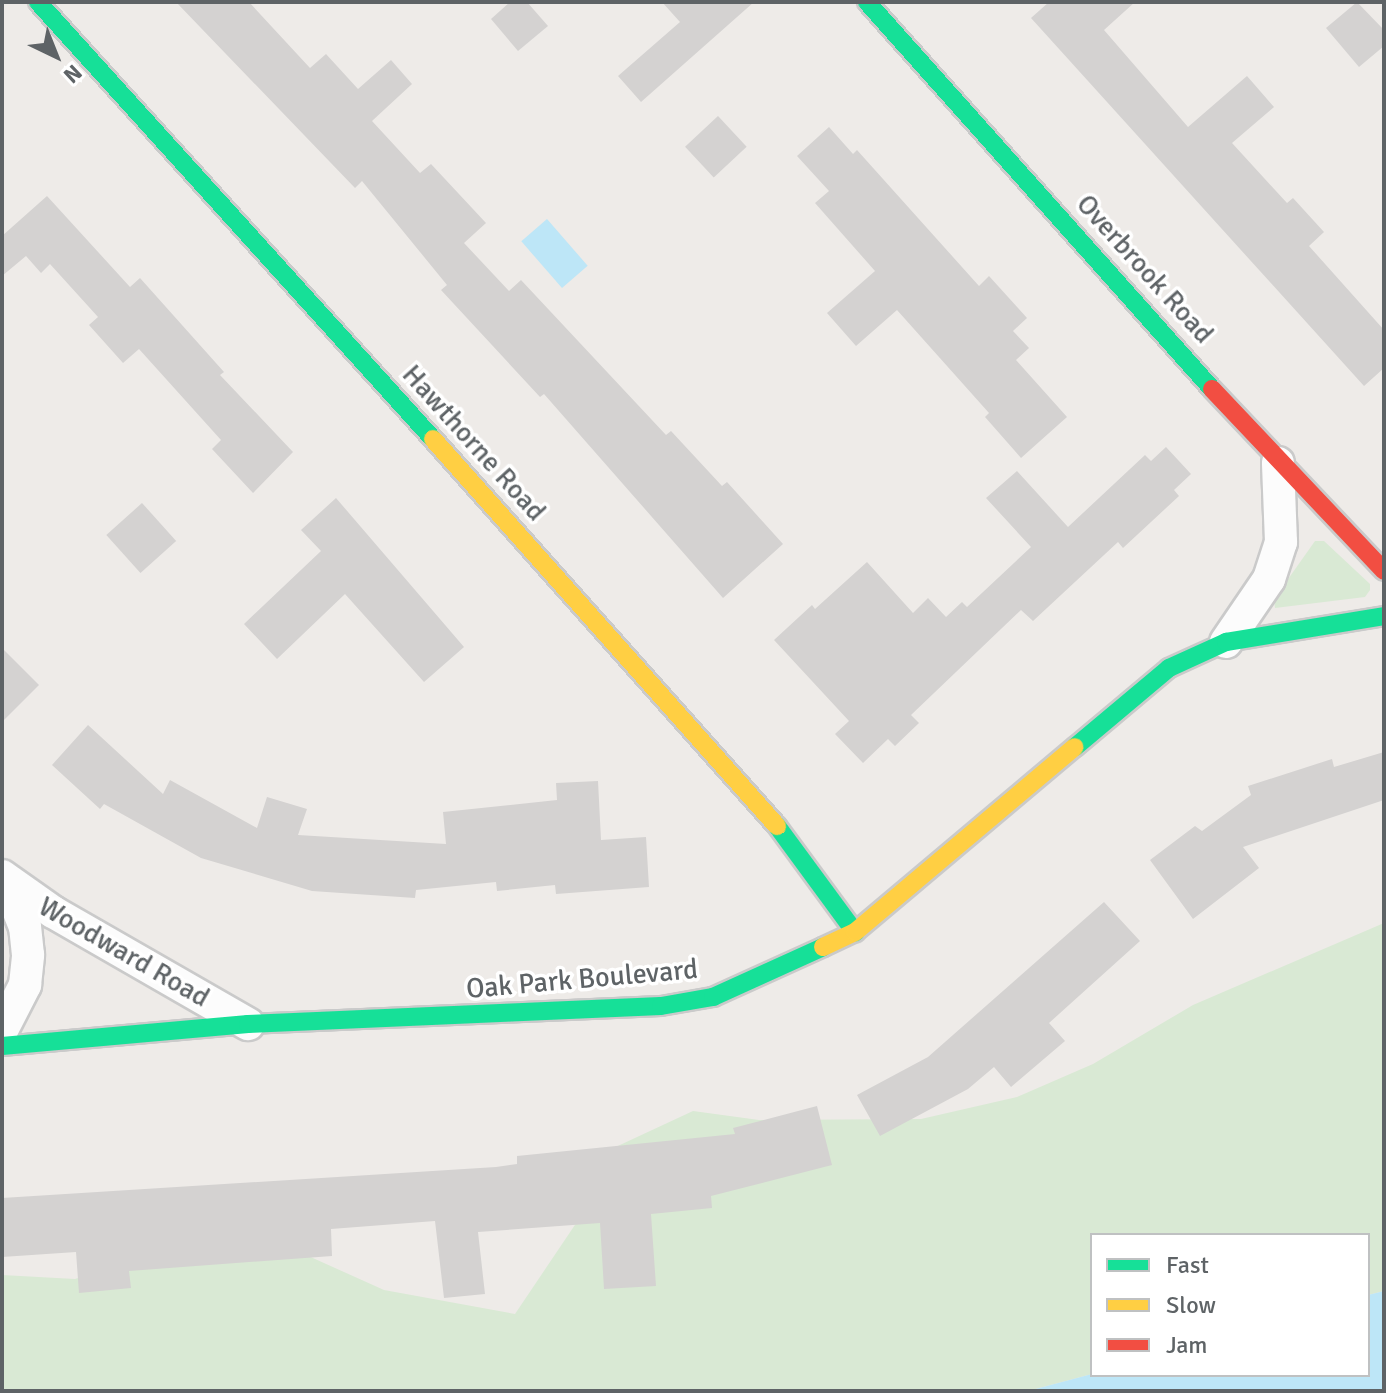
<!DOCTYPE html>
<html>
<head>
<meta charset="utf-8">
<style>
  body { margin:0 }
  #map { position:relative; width:1386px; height:1393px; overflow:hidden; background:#eeebe8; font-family:Signika,sans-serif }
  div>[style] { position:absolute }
  .green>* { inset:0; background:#d9e9d4 }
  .water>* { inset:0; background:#bde6f7; transform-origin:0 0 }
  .building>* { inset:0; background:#d4d2d1; transform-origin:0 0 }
  .roads { filter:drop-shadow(2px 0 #cacaca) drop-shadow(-2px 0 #cacaca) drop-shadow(0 2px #cacaca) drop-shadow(0 -2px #cacaca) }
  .street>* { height:32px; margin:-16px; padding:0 16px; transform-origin:16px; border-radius:16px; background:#fcfcfc }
  .fast>* { height:18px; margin:-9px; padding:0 9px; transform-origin:9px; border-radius:9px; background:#16e098 }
  .slow>* { height:18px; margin:-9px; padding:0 9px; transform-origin:9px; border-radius:9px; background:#ffcf43 }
  .jam>* { height:18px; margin:-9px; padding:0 9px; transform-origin:9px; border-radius:9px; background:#f24e42 }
  span { translate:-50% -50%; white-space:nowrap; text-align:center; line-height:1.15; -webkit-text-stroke:7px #fff; paint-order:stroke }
  .street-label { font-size:28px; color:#5e6366 }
  .frame { position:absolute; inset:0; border:4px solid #5e6366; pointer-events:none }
  .legend { position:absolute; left:1090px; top:1233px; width:280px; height:144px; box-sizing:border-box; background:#fff; border:2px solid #bfc1c2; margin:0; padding:10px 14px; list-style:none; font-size:24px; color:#5e6366 }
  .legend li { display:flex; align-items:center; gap:16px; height:40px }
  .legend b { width:40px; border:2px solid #bfc1c2 }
  .north { position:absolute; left:16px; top:16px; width:80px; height:80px; -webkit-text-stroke:6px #fff; paint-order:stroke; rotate:137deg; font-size:22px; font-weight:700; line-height:32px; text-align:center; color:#5e6366 }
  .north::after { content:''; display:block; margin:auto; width:28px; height:36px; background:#5e6366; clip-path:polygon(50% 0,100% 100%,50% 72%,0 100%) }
</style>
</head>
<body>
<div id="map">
  <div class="green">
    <div style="clip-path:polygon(1315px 541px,1324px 541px,1370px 584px,1370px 590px,1365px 597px,1275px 608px,1274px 599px)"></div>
    <div style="clip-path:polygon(1384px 923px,1384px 1291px,1368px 1295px,1368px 1235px,1092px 1235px,1092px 1374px,1028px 1391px,2px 1391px,2px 1275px,75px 1279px,154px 1253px,255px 1232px,384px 1290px,515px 1314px,587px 1207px,607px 1151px,693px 1111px,759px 1120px,921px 1119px,1017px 1097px,1093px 1064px,1193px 1005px)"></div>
  </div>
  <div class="water">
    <div style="left:547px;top:219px;width:62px;height:34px;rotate:49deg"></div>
    <div style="clip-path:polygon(1384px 1291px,1384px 1391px,1028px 1391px,1092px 1374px,1368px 1375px,1368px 1295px)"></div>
  </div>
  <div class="building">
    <div style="clip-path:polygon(176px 2px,249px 2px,310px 68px,326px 54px,358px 89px,391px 60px,412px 84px,372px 121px,420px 173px,431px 164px,486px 223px,464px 243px,509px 291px,521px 280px,666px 435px,671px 431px,722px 486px,727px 482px,783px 544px,723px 598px,544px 394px,540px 397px,441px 290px,447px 285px,362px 181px,355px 188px)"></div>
    <div style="clip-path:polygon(510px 2px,527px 2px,548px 26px,518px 51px,491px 19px)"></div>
    <div style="clip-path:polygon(662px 2px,754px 2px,641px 102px,618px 76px,680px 22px)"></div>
    <div style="clip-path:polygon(1049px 2px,1135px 2px,1104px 30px,1188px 127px,1247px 76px,1274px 107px,1232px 143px,1287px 203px,1293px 198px,1324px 232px,1309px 246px,1384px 330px,1384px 368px,1364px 386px,1031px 18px)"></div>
    <div style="clip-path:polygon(1357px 2px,1384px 30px,1384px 46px,1359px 67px,1326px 28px)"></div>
    <div style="left:718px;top:116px;width:42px;height:45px;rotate:47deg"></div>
    <div style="clip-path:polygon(829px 127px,853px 154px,857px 150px,979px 286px,989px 276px,1027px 318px,1013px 331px,1029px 348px,1016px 360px,1067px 417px,1021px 458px,985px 417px,989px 413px,897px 310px,856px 346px,827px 313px,875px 271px,815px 203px,829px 191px,797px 156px)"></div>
    <div style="clip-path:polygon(47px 196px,130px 287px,140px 278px,224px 372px,220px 375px,293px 452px,253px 493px,212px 449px,221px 440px,139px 349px,123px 363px,89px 325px,98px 317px,50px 264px,41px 273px,26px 256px,2px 276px,2px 236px)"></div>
    <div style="clip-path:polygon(1166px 447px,1191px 474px,1174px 490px,1179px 496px,1123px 548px,1118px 542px,1033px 621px,1021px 610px,911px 715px,919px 723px,895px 746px,888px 739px,863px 763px,835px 734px,849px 721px,774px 640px,812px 605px,815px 609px,867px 562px,913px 613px,928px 598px,946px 617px,962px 602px,967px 607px,1031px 547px,986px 498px,1017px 471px,1068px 527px,1145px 455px,1151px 461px)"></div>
    <div style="clip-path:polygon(336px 498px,464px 647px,424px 682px,345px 594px,277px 659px,244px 624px,321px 551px,301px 530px)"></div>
    <div style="left:142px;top:503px;width:51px;height:48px;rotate:48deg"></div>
    <div style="clip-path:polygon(2px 648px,39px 685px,2px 722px)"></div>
    <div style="clip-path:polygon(88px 725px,163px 794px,170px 780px,257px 828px,267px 797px,307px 809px,298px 835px,446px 844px,443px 812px,557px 800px,556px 783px,598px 781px,601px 840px,646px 837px,649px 887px,556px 894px,555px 885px,497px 891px,496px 882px,416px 890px,415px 898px,312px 891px,201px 858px,104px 804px,100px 809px,52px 765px)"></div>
    <div style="clip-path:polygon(1384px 752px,1384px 800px,1243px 847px,1259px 868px,1193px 919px,1150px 860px,1195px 826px,1202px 831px,1251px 795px,1248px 786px,1332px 759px,1334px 767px)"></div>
    <div style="clip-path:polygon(1104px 902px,1140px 941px,1049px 1023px,1065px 1041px,1011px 1087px,994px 1067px,968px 1089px,880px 1136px,857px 1095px,928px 1057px)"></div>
    <div style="clip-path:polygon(817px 1106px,832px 1165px,711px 1196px,712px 1208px,651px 1214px,656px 1286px,604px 1289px,600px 1223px,478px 1232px,485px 1294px,444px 1298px,435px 1221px,331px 1229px,332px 1256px,129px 1271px,131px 1288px,79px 1293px,76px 1252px,2px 1257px,2px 1198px,496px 1167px,517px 1164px,517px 1156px,735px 1134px,733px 1128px)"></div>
  </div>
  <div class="roads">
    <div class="street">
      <div style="left:1226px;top:642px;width:76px;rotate:-55.7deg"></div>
      <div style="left:1269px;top:579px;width:39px;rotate:-72deg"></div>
      <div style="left:1281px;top:542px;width:79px;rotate:-92.2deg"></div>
      <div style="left:2px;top:876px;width:62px;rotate:35.2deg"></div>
      <div style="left:53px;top:912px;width:225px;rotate:29.9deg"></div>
      <div style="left:2px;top:1030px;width:51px;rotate:-62.9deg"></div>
      <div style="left:25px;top:985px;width:30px;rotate:-84deg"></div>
      <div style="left:28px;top:955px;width:28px;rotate:-96deg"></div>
      <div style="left:25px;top:927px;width:48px;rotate:-111.8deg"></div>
    </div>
    <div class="fast">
      <div style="left:38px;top:2px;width:589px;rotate:47.89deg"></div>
      <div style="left:867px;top:2px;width:518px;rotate:48.28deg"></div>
      <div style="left:1075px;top:747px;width:123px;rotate:-40deg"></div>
      <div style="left:1169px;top:668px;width:63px;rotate:-24.5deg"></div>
      <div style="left:1226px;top:642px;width:160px;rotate:-9.3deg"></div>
      <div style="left:777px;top:826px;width:132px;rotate:53.7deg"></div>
      <div style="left:2px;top:1046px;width:247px;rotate:-5.1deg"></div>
      <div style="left:248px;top:1024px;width:413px;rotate:-2.5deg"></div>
      <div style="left:661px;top:1006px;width:53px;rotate:-9.8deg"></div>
      <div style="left:713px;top:997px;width:121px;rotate:-24.4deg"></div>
    </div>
    <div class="slow">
      <div style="left:433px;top:439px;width:518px;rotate:48.37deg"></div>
      <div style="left:823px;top:947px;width:35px;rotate:-25deg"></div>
      <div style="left:855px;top:932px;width:287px;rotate:-40.1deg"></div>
    </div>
    <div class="jam">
      <div style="left:1212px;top:389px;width:250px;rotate:46.6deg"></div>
    </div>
  </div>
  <div class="street-label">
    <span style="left:1145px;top:269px;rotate:48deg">Overbrook Road</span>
    <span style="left:474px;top:443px;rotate:48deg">Hawthorne Road</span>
    <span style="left:124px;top:952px;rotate:30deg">Woodward Road</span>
    <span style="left:582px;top:979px;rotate:-5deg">Oak Park Boulevard</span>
  </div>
  <div class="frame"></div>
  <ul class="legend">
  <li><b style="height:10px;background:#16e098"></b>Fast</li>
  <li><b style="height:10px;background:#ffcf43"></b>Slow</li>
  <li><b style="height:10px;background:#f24e42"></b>Jam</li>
  </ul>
  <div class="north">N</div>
</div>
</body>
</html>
